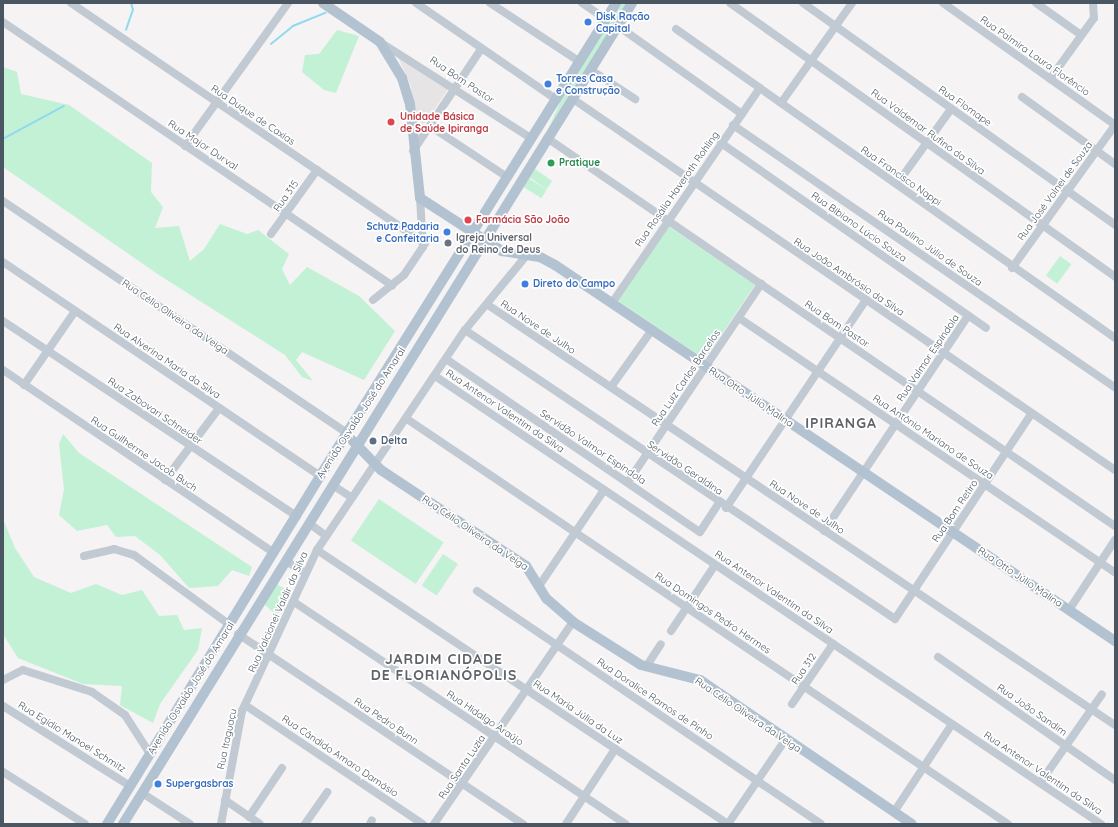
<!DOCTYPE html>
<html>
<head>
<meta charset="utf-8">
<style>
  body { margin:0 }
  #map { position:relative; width:1118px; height:827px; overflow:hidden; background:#f5f3f3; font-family:Quicksand,sans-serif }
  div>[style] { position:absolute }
  .education>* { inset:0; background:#e6e4e5 }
  .green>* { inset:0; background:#c3f1d5; transform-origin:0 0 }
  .stream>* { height:1.5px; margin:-0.75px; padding:0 0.75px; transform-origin:0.75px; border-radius:0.75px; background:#90daee }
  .minor>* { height:8px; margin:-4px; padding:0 4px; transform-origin:4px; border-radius:4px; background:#c1cad2 }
  .major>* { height:10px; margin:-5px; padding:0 5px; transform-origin:5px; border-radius:5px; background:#b3c2d1 }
  .dots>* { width:11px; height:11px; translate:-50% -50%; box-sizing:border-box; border:2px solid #fff; border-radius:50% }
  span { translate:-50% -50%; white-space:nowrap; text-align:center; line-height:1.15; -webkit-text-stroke:3.5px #fff; paint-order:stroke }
  .shop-label { font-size:10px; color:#366cbe; font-weight:700 }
  .left { translate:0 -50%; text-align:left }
  .right { translate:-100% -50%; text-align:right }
  .street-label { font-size:10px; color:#4a5661 }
  .health-label { font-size:10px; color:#be3a42; font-weight:700 }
  .leisure-label { font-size:10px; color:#27864d; font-weight:700 }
  .worship-label { font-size:10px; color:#5b616d; font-weight:700 }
  .service-label { font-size:10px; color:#4e5e75; font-weight:700 }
  .district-label { font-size:14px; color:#5f6368; font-weight:700; letter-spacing:1px }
  .frame { position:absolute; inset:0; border:4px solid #4a5661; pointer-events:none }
</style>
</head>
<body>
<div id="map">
  <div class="education">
    <div style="clip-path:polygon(398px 57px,449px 88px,418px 134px,414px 133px,411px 86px)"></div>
  </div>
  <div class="green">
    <div style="clip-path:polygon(619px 3px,627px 3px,611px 29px,606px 25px)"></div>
    <div style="clip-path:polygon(604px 28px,609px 31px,549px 127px,565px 91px)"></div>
    <div style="clip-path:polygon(337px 30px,359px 36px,336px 93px,324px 90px,302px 72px,305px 55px,319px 54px)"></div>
    <div style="clip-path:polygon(3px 67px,17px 72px,21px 94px,69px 105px,152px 163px,151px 192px,163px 207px,155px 228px,179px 226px,190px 261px,204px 249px,220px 224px,247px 234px,258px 230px,289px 254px,282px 269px,290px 285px,307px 267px,359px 296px,395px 331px,364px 380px,302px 352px,296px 360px,313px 381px,302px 377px,285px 355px,159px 275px,3px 167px)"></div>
    <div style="left:535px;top:169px;width:21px;height:10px;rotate:35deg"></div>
    <div style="left:528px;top:178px;width:22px;height:10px;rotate:32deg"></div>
    <div style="left:668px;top:226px;width:105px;height:90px;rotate:34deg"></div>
    <div style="left:1060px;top:256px;width:14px;height:24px;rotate:36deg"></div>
    <div style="clip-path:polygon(63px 434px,79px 453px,252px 567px,249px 576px,232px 570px,218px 586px,189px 588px,160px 555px,135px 536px,116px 537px,107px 525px,77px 531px,59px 515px,64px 489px,59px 444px)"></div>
    <div style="left:379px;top:499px;width:78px;height:50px;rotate:34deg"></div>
    <div style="clip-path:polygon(3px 519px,15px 548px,34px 577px,71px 593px,96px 584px,122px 595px,142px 590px,159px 616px,177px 615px,184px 630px,202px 628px,198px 650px,160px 704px,153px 723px,120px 705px,122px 686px,83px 684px,18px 658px,3px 634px)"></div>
    <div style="left:443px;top:554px;width:18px;height:38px;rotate:34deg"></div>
    <div style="clip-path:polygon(275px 583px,290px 592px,284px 611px,275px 614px,264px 604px)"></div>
  </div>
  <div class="stream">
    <div style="left:126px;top:30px;width:21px;rotate:-71deg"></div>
    <div style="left:133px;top:10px;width:7px;rotate:-106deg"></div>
    <div style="left:271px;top:44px;width:28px;rotate:-39deg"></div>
    <div style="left:293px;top:26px;width:35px;rotate:-22deg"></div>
    <div style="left:3px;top:139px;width:69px;rotate:-28.4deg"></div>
  </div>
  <div class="minor">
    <div style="left:71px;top:3px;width:428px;rotate:34.2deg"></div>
    <div style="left:416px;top:3px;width:171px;rotate:34.5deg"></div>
    <div style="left:490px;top:3px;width:108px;rotate:33.2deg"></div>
    <div style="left:582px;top:3px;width:29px;rotate:34deg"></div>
    <div style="left:730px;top:3px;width:473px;rotate:35.4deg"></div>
    <div style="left:803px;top:3px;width:383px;rotate:35.4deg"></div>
    <div style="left:943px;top:3px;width:211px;rotate:35.3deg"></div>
    <div style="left:1036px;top:3px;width:55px;rotate:35.4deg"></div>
    <div style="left:3px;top:22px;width:470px;rotate:34.1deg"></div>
    <div style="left:618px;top:26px;width:152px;rotate:35.4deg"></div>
    <div style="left:676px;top:29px;width:537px;rotate:35.14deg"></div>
    <div style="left:380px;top:42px;width:180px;rotate:32.5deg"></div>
    <div style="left:591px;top:70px;width:53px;rotate:33.4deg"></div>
    <div style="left:1050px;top:79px;width:75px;rotate:-54.2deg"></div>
    <div style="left:1094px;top:18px;width:15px;rotate:-94deg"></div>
    <div style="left:1022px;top:97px;width:115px;rotate:35.8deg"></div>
    <div style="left:573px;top:99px;width:657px;rotate:34.39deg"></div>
    <div style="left:781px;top:103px;width:123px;rotate:-54.6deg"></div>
    <div style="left:733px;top:125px;width:464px;rotate:34.5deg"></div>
    <div style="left:430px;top:126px;width:92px;rotate:33.5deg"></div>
    <div style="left:547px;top:138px;width:688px;rotate:34.34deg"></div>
    <div style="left:721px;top:143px;width:323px;rotate:34.9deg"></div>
    <div style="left:185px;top:146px;width:176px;rotate:-54.2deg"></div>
    <div style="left:413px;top:151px;width:123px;rotate:-56.3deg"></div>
    <div style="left:897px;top:184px;width:92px;rotate:-54.2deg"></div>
    <div style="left:3px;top:201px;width:416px;rotate:34deg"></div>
    <div style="left:271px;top:234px;width:79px;rotate:-54.3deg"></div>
    <div style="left:3px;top:262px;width:382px;rotate:34deg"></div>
    <div style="left:1012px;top:268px;width:176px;rotate:-54.2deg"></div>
    <div style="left:373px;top:300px;width:40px;rotate:-39deg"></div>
    <div style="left:404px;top:275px;width:34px;rotate:-56deg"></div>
    <div style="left:423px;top:247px;width:49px;rotate:-93.5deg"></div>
    <div style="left:612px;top:303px;width:261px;rotate:-55.5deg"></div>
    <div style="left:488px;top:305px;width:755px;rotate:33.82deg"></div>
    <div style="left:739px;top:318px;width:454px;rotate:34.1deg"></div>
    <div style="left:3px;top:321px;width:353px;rotate:33.6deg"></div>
    <div style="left:465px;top:330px;width:518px;rotate:33.9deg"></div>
    <div style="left:895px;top:619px;width:247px;rotate:-56.4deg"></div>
    <div style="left:446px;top:359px;width:307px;rotate:34.3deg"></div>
    <div style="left:700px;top:532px;width:35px;rotate:-57deg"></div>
    <div style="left:3px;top:370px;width:327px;rotate:34deg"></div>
    <div style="left:435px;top:376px;width:803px;rotate:33.93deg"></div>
    <div style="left:24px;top:385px;width:90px;rotate:-55.4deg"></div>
    <div style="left:611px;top:387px;width:70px;rotate:-54.3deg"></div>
    <div style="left:407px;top:419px;width:725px;rotate:33.98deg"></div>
    <div style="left:165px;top:480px;width:90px;rotate:-53.1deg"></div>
    <div style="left:628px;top:482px;width:239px;rotate:-56.1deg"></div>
    <div style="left:337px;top:488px;width:17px;rotate:33deg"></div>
    <div style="left:726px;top:508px;width:251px;rotate:-56.1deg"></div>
    <div style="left:314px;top:527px;width:14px;rotate:36deg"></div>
    <div style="left:824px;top:531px;width:259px;rotate:-56.2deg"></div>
    <div style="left:317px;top:550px;width:494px;rotate:33.7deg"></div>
    <div style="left:84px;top:556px;width:31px;rotate:-13deg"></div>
    <div style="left:114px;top:549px;width:21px;rotate:17deg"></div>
    <div style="left:134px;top:555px;width:119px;rotate:36.1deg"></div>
    <div style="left:286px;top:561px;width:22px;rotate:32deg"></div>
    <div style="left:539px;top:586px;width:116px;rotate:-55.9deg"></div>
    <div style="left:477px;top:591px;width:415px;rotate:34.1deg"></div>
    <div style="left:294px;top:602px;width:399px;rotate:33.8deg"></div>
    <div style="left:1069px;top:610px;width:84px;rotate:-56.7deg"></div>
    <div style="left:671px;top:631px;width:79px;rotate:-56.3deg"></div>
    <div style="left:238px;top:634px;width:343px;rotate:33.7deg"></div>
    <div style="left:938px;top:657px;width:216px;rotate:34.8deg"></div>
    <div style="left:646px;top:667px;width:27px;rotate:-57deg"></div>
    <div style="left:3px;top:680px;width:22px;rotate:-27deg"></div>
    <div style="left:23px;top:670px;width:72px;rotate:17.7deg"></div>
    <div style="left:92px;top:692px;width:40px;rotate:34.9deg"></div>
    <div style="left:125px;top:715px;width:46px;rotate:57.3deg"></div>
    <div style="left:792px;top:704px;width:73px;rotate:-55.7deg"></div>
    <div style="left:245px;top:705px;width:214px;rotate:33.8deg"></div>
    <div style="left:3px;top:706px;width:150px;rotate:32.2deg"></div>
    <div style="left:3px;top:772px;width:97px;rotate:32.4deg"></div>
    <div style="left:1040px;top:783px;width:108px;rotate:-55.1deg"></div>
    <div style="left:142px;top:793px;width:57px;rotate:32.9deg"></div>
    <div style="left:225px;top:800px;width:42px;rotate:34.4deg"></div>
    <div style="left:894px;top:812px;width:105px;rotate:-56.6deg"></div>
    <div style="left:249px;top:817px;width:59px;rotate:-56deg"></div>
    <div style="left:221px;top:824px;width:115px;rotate:-79.5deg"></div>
    <div style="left:242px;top:711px;width:178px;rotate:-65deg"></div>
    <div style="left:317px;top:550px;width:265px;rotate:-56.1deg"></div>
    <div style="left:465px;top:330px;width:96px;rotate:-50.5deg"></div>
    <div style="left:305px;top:824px;width:39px;rotate:-55deg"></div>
    <div style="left:370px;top:824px;width:4px;rotate:-63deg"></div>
    <div style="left:434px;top:824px;width:245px;rotate:-55.5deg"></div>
    <div style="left:566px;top:824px;width:90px;rotate:-56.8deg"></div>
    <div style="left:728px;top:824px;width:102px;rotate:-55.8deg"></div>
  </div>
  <div class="major">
    <div style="left:323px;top:3px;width:69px;rotate:34.4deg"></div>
    <div style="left:380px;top:42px;width:42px;rotate:58.6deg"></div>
    <div style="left:402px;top:78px;width:27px;rotate:73deg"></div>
    <div style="left:410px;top:104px;width:95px;rotate:83.9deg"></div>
    <div style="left:420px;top:198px;width:98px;rotate:32.9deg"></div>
    <div style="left:502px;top:251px;width:38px;rotate:9deg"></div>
    <div style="left:540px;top:257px;width:17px;rotate:28deg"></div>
    <div style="left:555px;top:265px;width:675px;rotate:33.88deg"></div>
    <div style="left:352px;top:440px;width:42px;rotate:46deg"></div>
    <div style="left:381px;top:470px;width:174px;rotate:33.5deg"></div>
    <div style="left:526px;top:566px;width:39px;rotate:58deg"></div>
    <div style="left:547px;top:599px;width:35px;rotate:41deg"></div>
    <div style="left:573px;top:622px;width:80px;rotate:32.3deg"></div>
    <div style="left:641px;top:665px;width:61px;rotate:14.3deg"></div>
    <div style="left:700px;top:680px;width:256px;rotate:34.2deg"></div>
    <div style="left:107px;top:824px;width:408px;rotate:-58.5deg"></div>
    <div style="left:320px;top:476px;width:558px;rotate:-57.96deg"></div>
    <div style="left:123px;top:824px;width:966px;rotate:-58.2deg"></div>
  </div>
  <div class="dots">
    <div style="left:588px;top:22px;background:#3f7fe0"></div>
    <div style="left:548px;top:84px;background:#3f7fe0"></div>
    <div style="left:391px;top:122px;background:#e0444e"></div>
    <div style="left:551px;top:163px;background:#2e9e5b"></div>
    <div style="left:468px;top:220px;background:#e0444e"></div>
    <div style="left:447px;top:232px;background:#3f7fe0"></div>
    <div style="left:448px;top:243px;background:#6b7280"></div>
    <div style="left:525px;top:284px;background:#3f7fe0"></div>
    <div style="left:373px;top:441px;background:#5c6f8a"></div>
    <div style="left:158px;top:784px;background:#3f7fe0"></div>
  </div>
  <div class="shop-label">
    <span class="left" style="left:596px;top:22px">Disk Ração<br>Capital</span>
    <span class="left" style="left:556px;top:84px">Torres Casa<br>e Construção</span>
    <span class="right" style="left:439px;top:232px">Schutz Padaria<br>e Confeitaria</span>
    <span class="left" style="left:533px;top:284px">Direto do Campo</span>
    <span class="left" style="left:166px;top:784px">Supergasbras</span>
  </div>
  <div class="street-label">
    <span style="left:1035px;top:56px;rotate:35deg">Rua Palmira Laura Florêncio</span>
    <span style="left:462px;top:80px;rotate:34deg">Rua Bom Pastor</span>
    <span style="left:965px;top:106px;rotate:35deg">Rua Flomape</span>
    <span style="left:253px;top:115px;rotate:34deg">Rua Duque de Caxias</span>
    <span style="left:928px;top:132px;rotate:36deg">Rua Valdemar Rufino da Silva</span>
    <span style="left:203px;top:145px;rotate:34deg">Rua Major Durval</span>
    <span style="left:901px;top:176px;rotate:35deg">Rua Francisco Nappi</span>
    <span style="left:677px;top:189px;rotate:-55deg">Rua Rosália Haveroth Rohling</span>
    <span style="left:1055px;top:191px;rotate:-54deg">Rua José Volnei de Souza</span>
    <span style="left:286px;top:196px;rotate:-55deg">Rua 315</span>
    <span style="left:859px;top:227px;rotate:35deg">Rua Bibiano Lúcio Souza</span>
    <span style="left:930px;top:248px;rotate:35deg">Rua Paulino Júlio de Souza</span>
    <span style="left:849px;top:277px;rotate:34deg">Rua João Ambrósio da Silva</span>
    <span style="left:175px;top:317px;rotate:34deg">Rua Célio Oliveira da Veiga</span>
    <span style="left:837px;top:324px;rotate:34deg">Rua Bom Pastor</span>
    <span style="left:538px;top:327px;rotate:34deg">Rua Nove de Julho</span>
    <span style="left:928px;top:358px;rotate:-56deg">Rua Valmor Espíndola</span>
    <span style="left:167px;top:361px;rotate:34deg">Rua Alverina Maria da Silva</span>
    <span style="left:686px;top:378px;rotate:-56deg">Rua Luiz Carlos Barcelos</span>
    <span style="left:751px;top:397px;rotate:34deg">Rua Otto Júlio Malina</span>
    <span style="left:155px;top:411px;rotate:34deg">Rua Zabovari Schneider</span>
    <span style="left:505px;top:411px;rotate:34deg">Rua Antenor Valentim da Silva</span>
    <span style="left:361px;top:413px;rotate:-57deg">Avenida Osvaldo José do Amaral</span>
    <span style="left:933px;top:437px;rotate:34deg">Rua Antônio Mariano de Souza</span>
    <span style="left:593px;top:447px;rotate:34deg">Servidão Valmor Espíndola</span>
    <span style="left:144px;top:454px;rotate:34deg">Rua Guilherme Jacob Buch</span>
    <span style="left:685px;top:468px;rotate:34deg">Servidão Geraldina</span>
    <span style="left:807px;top:507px;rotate:34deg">Rua Nove de Julho</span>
    <span style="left:955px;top:511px;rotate:-56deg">Rua Bom Retiro</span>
    <span style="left:475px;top:533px;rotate:34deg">Rua Célio Oliveira da Veiga</span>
    <span style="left:1020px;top:577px;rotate:34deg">Rua Otto Júlio Malina</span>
    <span style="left:774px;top:592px;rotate:34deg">Rua Antenor Valentim da Silva</span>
    <span style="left:278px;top:612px;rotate:-66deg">Rua Valcionei Valdir da Silva</span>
    <span style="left:713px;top:613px;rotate:34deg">Rua Domingos Pedro Hermes</span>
    <span style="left:804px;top:669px;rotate:-56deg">Rua 312</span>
    <span style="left:191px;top:688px;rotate:-58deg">Avenida Osvaldo José do Amaral</span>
    <span style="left:655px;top:699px;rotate:34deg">Rua Doralice Ramos de Pinho</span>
    <span style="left:1032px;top:710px;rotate:35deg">Rua João Sandim</span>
    <span style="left:578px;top:712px;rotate:34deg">Rua Maria Júlia da Luz</span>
    <span style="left:748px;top:715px;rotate:34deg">Rua Célio Oliveira da Veiga</span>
    <span style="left:485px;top:718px;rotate:34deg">Rua Hidalgo Araújo</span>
    <span style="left:386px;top:721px;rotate:34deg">Rua Pedro Bunn</span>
    <span style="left:72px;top:737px;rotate:32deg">Rua Egídio Manoel Schmitz</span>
    <span style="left:227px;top:739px;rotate:-78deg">Rua Itaguaçu</span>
    <span style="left:340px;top:756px;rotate:34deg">Rua Cândido Amaro Damásio</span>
    <span style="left:462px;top:767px;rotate:-56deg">Rua Santa Luzia</span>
    <span style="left:1043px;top:773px;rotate:34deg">Rua Antenor Valentim da Silva</span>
  </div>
  <div class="health-label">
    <span class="left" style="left:400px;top:122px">Unidade Básica<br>de Saúde Ipiranga</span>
    <span class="left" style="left:476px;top:220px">Farmácia São João</span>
  </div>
  <div class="leisure-label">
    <span class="left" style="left:559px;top:163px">Pratique</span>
  </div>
  <div class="worship-label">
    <span class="left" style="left:456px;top:243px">Igreja Universal<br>do Reino de Deus</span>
  </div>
  <div class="service-label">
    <span class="left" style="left:381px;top:441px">Delta</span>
  </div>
  <div class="district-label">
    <span style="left:841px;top:423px">IPIRANGA</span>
    <span style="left:444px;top:667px">JARDIM CIDADE<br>DE FLORIANÓPOLIS</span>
  </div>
  <div class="frame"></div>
</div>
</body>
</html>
